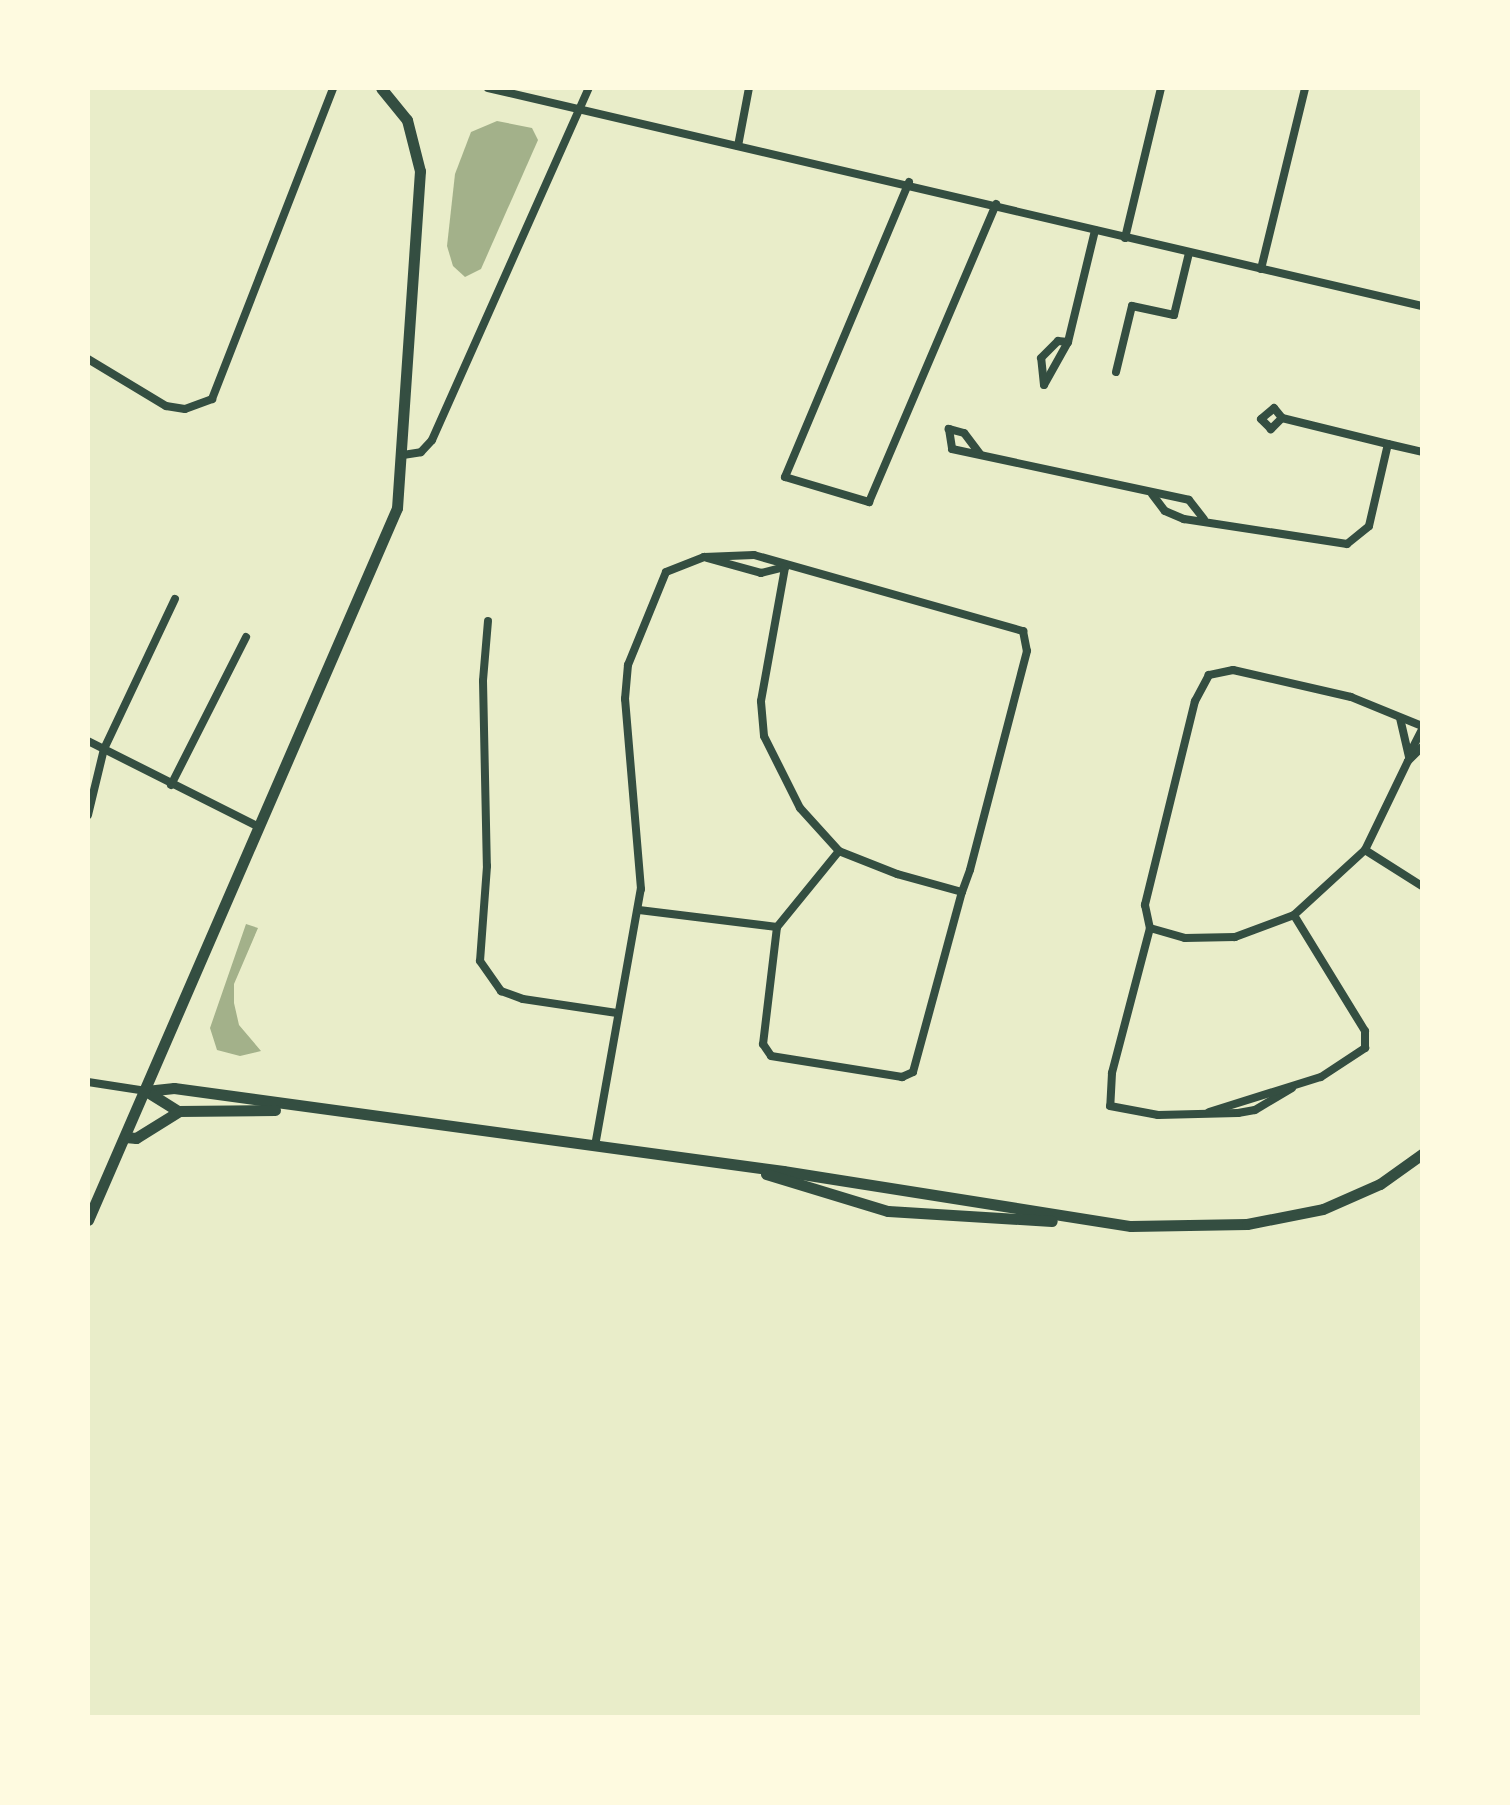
<!DOCTYPE html>
<html>
<head>
<meta charset="utf-8">
<style>
  body { margin:0 }
  #map { position:relative; width:1510px; height:1805px; overflow:hidden; background:#e9edc9; font-family:Poppins,sans-serif }
  div>[style] { position:absolute }
  .water>* { inset:0; background:#a3b18a }
  .minor>* { height:8px; margin:-4px; padding:0 4px; transform-origin:4px; border-radius:4px; background:#344e41 }
  .secondary>* { height:11px; margin:-5.5px; padding:0 5.5px; transform-origin:5.5px; border-radius:5.5px; background:#344e41 }
  span { translate:-50% -50%; white-space:nowrap; text-align:center; line-height:1.15; -webkit-text-stroke:10px #fefae0; paint-order:stroke }
  .frame { position:absolute; inset:0; border:90px solid #fefae0; pointer-events:none }
</style>
</head>
<body>
<div id="map">
  <div class="water">
    <div style="clip-path:polygon(497px 121px,532px 128px,538px 140px,481px 269px,465px 277px,453px 266px,447px 246px,455px 174px,471px 132px)"></div>
    <div style="clip-path:polygon(246px 924px,258px 928px,234px 984px,234px 1003px,239px 1025px,261px 1051px,240px 1056px,217px 1050px,210px 1028px)"></div>
  </div>
  <div class="minor">
    <div style="left:488px;top:88px;width:959px;rotate:13.14deg"></div>
    <div style="left:738px;top:146px;width:59px;rotate:-79.3deg"></div>
    <div style="left:909px;top:182px;width:320px;rotate:112.8deg"></div>
    <div style="left:785px;top:477px;width:88px;rotate:16.6deg"></div>
    <div style="left:869px;top:502px;width:324px;rotate:-66.9deg"></div>
    <div style="left:1125px;top:238px;width:154px;rotate:-76.5deg"></div>
    <div style="left:1261px;top:269px;width:186px;rotate:-76.3deg"></div>
    <div style="left:1068px;top:342px;width:49px;rotate:119.2deg"></div>
    <div style="left:1044px;top:385px;width:27px;rotate:-96deg"></div>
    <div style="left:1041px;top:358px;width:24px;rotate:-45deg"></div>
    <div style="left:1058px;top:341px;width:10px;rotate:6deg"></div>
    <div style="left:1068px;top:342px;width:115px;rotate:-76.4deg"></div>
    <div style="left:88px;top:359px;width:91px;rotate:31.1deg"></div>
    <div style="left:166px;top:406px;width:19px;rotate:9deg"></div>
    <div style="left:185px;top:409px;width:29px;rotate:-20deg"></div>
    <div style="left:212px;top:399px;width:334px;rotate:-68.7deg"></div>
    <div style="left:1116px;top:372px;width:68px;rotate:-76.4deg"></div>
    <div style="left:1132px;top:306px;width:43px;rotate:12.1deg"></div>
    <div style="left:1174px;top:315px;width:64px;rotate:-76.4deg"></div>
    <div style="left:1282px;top:418px;width:16px;rotate:135deg"></div>
    <div style="left:1271px;top:429px;width:14px;rotate:-135deg"></div>
    <div style="left:1261px;top:419px;width:17px;rotate:-40deg"></div>
    <div style="left:1274px;top:408px;width:13px;rotate:51deg"></div>
    <div style="left:1282px;top:418px;width:109px;rotate:13.8deg"></div>
    <div style="left:980px;top:454px;width:26px;rotate:-127deg"></div>
    <div style="left:964px;top:433px;width:16px;rotate:-165deg"></div>
    <div style="left:949px;top:429px;width:20px;rotate:81deg"></div>
    <div style="left:952px;top:449px;width:242px;rotate:12.1deg"></div>
    <div style="left:1189px;top:500px;width:24px;rotate:52deg"></div>
    <div style="left:403px;top:455px;width:18px;rotate:-9deg"></div>
    <div style="left:421px;top:452px;width:16px;rotate:-47deg"></div>
    <div style="left:432px;top:440px;width:385px;rotate:-66deg"></div>
    <div style="left:1152px;top:494px;width:21px;rotate:53deg"></div>
    <div style="left:1165px;top:511px;width:21px;rotate:23deg"></div>
    <div style="left:1184px;top:519px;width:165px;rotate:8.7deg"></div>
    <div style="left:1347px;top:544px;width:28px;rotate:-39deg"></div>
    <div style="left:1369px;top:526px;width:84px;rotate:-77deg"></div>
    <div style="left:1388px;top:444px;width:35px;rotate:13deg"></div>
    <div style="left:707px;top:558px;width:56px;rotate:15.5deg"></div>
    <div style="left:761px;top:573px;width:25px;rotate:-14deg"></div>
    <div style="left:488px;top:621px;width:60px;rotate:94.8deg"></div>
    <div style="left:483px;top:681px;width:185px;rotate:88.8deg"></div>
    <div style="left:487px;top:866px;width:95px;rotate:94.2deg"></div>
    <div style="left:480px;top:961px;width:37px;rotate:55deg"></div>
    <div style="left:501px;top:991px;width:23px;rotate:20deg"></div>
    <div style="left:523px;top:999px;width:95px;rotate:8.5deg"></div>
    <div style="left:1400px;top:718px;width:40px;rotate:77deg"></div>
    <div style="left:1422px;top:726px;width:77px;rotate:-157.8deg"></div>
    <div style="left:1351px;top:697px;width:121px;rotate:-167.1deg"></div>
    <div style="left:1233px;top:670px;width:25px;rotate:168deg"></div>
    <div style="left:1209px;top:675px;width:30px;rotate:118deg"></div>
    <div style="left:1195px;top:701px;width:210px;rotate:103.8deg"></div>
    <div style="left:1145px;top:905px;width:24px;rotate:78deg"></div>
    <div style="left:1150px;top:928px;width:36px;rotate:16deg"></div>
    <div style="left:1185px;top:938px;width:50px;rotate:-1.1deg"></div>
    <div style="left:1235px;top:937px;width:63px;rotate:-20.4deg"></div>
    <div style="left:1294px;top:915px;width:96px;rotate:-42.5deg"></div>
    <div style="left:1365px;top:850px;width:99px;rotate:-64.2deg"></div>
    <div style="left:1408px;top:761px;width:20px;rotate:-45deg"></div>
    <div style="left:88px;top:741px;width:191px;rotate:26.7deg"></div>
    <div style="left:1411px;top:751px;width:25px;rotate:-63deg"></div>
    <div style="left:171px;top:785px;width:166px;rotate:-63.1deg"></div>
    <div style="left:88px;top:815px;width:68px;rotate:-76.4deg"></div>
    <div style="left:104px;top:749px;width:166px;rotate:-64.7deg"></div>
    <div style="left:1365px;top:850px;width:67px;rotate:32.3deg"></div>
    <div style="left:839px;top:851px;width:98px;rotate:129.2deg"></div>
    <div style="left:777px;top:927px;width:118px;rotate:96.8deg"></div>
    <div style="left:763px;top:1044px;width:14px;rotate:56deg"></div>
    <div style="left:771px;top:1056px;width:133px;rotate:9.1deg"></div>
    <div style="left:902px;top:1077px;width:12px;rotate:-24deg"></div>
    <div style="left:913px;top:1072px;width:187px;rotate:-74.8deg"></div>
    <div style="left:639px;top:910px;width:139px;rotate:7deg"></div>
    <div style="left:1150px;top:928px;width:150px;rotate:104.7deg"></div>
    <div style="left:1112px;top:1073px;width:33px;rotate:93deg"></div>
    <div style="left:1110px;top:1106px;width:49px;rotate:10.6deg"></div>
    <div style="left:1158px;top:1115px;width:80px;rotate:-1.4deg"></div>
    <div style="left:1238px;top:1113px;width:17px;rotate:-10deg"></div>
    <div style="left:1255px;top:1110px;width:43px;rotate:-30.7deg"></div>
    <div style="left:88px;top:1082px;width:59px;rotate:8.8deg"></div>
    <div style="left:1209px;top:1112px;width:117px;rotate:-17.4deg"></div>
    <div style="left:1321px;top:1077px;width:53px;rotate:-33.4deg"></div>
    <div style="left:1365px;top:1048px;width:17px;rotate:-90deg"></div>
    <div style="left:1365px;top:1031px;width:136px;rotate:-121.5deg"></div>
    <div style="left:595px;top:1146px;width:261px;rotate:-79.9deg"></div>
    <div style="left:641px;top:889px;width:191px;rotate:-94.8deg"></div>
    <div style="left:625px;top:699px;width:34px;rotate:-85deg"></div>
    <div style="left:628px;top:665px;width:100px;rotate:-67.8deg"></div>
    <div style="left:666px;top:572px;width:41px;rotate:-21.5deg"></div>
    <div style="left:704px;top:557px;width:50px;rotate:-2.3deg"></div>
    <div style="left:754px;top:555px;width:280px;rotate:15.8deg"></div>
    <div style="left:1023px;top:631px;width:20px;rotate:79deg"></div>
    <div style="left:1027px;top:651px;width:226px;rotate:104.6deg"></div>
    <div style="left:970px;top:870px;width:23px;rotate:110deg"></div>
    <div style="left:962px;top:892px;width:67px;rotate:-164.5deg"></div>
    <div style="left:897px;top:874px;width:62px;rotate:-158.4deg"></div>
    <div style="left:839px;top:851px;width:58px;rotate:-132.2deg"></div>
    <div style="left:800px;top:808px;width:80px;rotate:-116.6deg"></div>
    <div style="left:764px;top:736px;width:35px;rotate:-95deg"></div>
    <div style="left:761px;top:701px;width:136px;rotate:-79.8deg"></div>
  </div>
  <div class="secondary">
    <div style="left:146px;top:1091px;width:28px;rotate:-6deg"></div>
    <div style="left:174px;top:1088px;width:615px;rotate:7.76deg"></div>
    <div style="left:783px;top:1171px;width:352px;rotate:9deg"></div>
    <div style="left:1131px;top:1226px;width:116px;rotate:-1deg"></div>
    <div style="left:1247px;top:1224px;width:77px;rotate:-11.2deg"></div>
    <div style="left:1323px;top:1209px;width:62px;rotate:-23.7deg"></div>
    <div style="left:1380px;top:1184px;width:52px;rotate:-35.5deg"></div>
    <div style="left:146px;top:1091px;width:38px;rotate:32deg"></div>
    <div style="left:178px;top:1111px;width:97px;rotate:-0.6deg"></div>
    <div style="left:125px;top:1137px;width:11px;rotate:5deg"></div>
    <div style="left:136px;top:1138px;width:49px;rotate:-31.8deg"></div>
    <div style="left:766px;top:1174px;width:127px;rotate:16.9deg"></div>
    <div style="left:888px;top:1211px;width:164px;rotate:3.5deg"></div>
    <div style="left:88px;top:1220px;width:776px;rotate:-66.54deg"></div>
    <div style="left:397px;top:508px;width:338px;rotate:-86.1deg"></div>
    <div style="left:420px;top:171px;width:53px;rotate:-104.3deg"></div>
    <div style="left:407px;top:120px;width:41px;rotate:-129.1deg"></div>
  </div>
  <div class="frame"></div>
</div>
</body>
</html>
